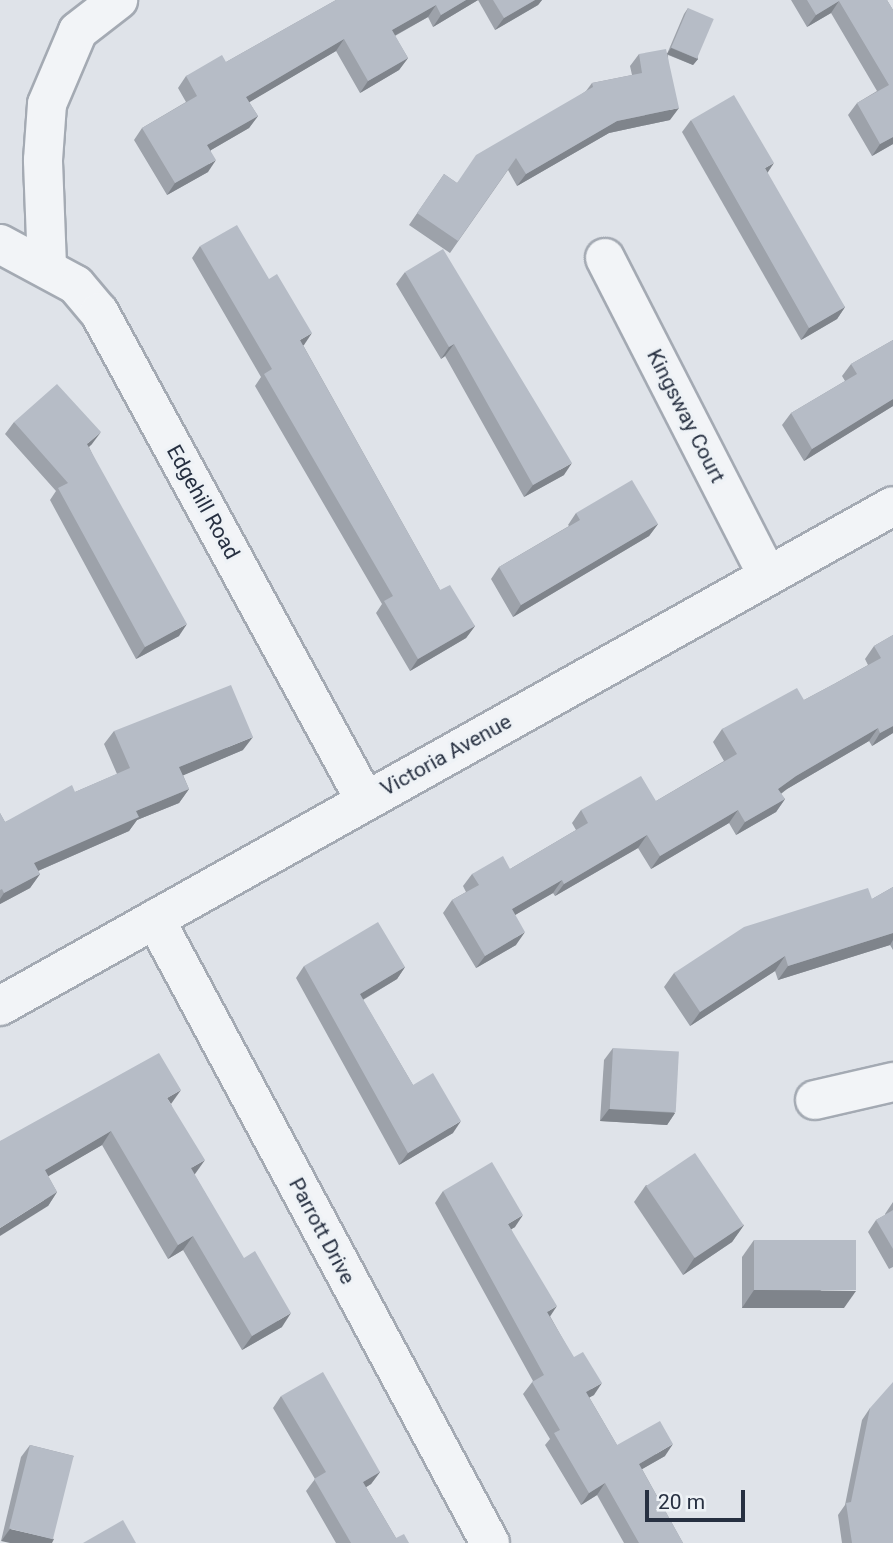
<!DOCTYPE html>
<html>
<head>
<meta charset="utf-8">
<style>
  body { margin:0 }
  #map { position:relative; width:893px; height:1543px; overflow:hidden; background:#dfe3e9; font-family:Roboto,sans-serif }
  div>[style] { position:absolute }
  .roads { filter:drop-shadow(2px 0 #a4aab3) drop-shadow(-2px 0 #a4aab3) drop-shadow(0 2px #a4aab3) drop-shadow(0 -2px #a4aab3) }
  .minor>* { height:38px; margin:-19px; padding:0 19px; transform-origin:19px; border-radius:19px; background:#f2f4f7 }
  .tertiary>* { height:38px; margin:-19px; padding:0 19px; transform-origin:19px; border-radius:19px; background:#f2f4f7 }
  .wall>* { inset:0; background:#9da2aa }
  .shaded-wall>* { inset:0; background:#7f848b }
  .building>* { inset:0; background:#b6bcc6; transform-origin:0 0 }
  span { translate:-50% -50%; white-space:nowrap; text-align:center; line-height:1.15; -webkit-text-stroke:6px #eef2f6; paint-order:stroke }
  .street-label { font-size:21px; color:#273041 }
  .scale { position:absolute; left:645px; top:1490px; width:100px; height:32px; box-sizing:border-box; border:4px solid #273041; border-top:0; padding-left:9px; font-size:21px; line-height:24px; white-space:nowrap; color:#273041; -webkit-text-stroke:5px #eef2f6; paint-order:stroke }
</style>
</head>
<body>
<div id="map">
  <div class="roads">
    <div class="minor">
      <div style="left:0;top:244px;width:86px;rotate:28.3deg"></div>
      <div style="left:76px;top:285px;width:35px;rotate:50deg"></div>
      <div style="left:99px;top:312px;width:556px;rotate:61.41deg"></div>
      <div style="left:605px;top:258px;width:355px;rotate:62.9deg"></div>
      <div style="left:47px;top:266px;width:106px;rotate:-92.2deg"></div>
      <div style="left:43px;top:160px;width:56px;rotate:-85.9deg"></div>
      <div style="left:47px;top:104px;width:79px;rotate:-67deg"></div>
      <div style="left:78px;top:31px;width:51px;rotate:-37.8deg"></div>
      <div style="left:155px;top:919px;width:708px;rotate:61.77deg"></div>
      <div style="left:815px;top:1100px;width:80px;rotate:-13deg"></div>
    </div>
    <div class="tertiary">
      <div style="left:0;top:1006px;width:1023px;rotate:-29.24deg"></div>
    </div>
  </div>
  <div class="wall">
    <div style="clip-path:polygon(336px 0,478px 0,433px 27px,428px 17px,395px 36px,408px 58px,399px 70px,360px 93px,336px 51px,249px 102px,258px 116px,249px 128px,211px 150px,208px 172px,167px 195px,134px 140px,142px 128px,186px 102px,178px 88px,186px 76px,226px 62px)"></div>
    <div style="clip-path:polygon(478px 0,542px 0,538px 5px,495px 30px)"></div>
    <div style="clip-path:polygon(791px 0,887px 0,893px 10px,893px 144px,872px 156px,848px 115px,857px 103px,877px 91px,831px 13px,807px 27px)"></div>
    <div style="clip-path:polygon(688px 8px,698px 59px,693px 65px,668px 55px,670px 120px,609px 133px,517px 186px,508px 170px,450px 253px,409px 225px,444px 174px,457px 183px,586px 91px,592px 83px,632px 75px,630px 66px,639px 54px,667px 54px,684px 14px)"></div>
    <div style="clip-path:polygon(691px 120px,845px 307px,837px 319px,801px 340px,682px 132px)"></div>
    <div style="clip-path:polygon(200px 246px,303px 345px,440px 590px,475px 626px,466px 638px,410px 671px,376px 613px,382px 604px,255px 386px,261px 377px,192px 258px)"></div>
    <div style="clip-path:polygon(405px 272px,564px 475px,524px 497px,445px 356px,441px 359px,396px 284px)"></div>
    <div style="clip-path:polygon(893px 340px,893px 406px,804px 461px,782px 425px,791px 413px,845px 381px,842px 376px,851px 364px)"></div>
    <div style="clip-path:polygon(14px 422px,92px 444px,89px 447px,179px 636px,136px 659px,50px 500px,56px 491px,5px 434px)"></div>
    <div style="clip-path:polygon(576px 513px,658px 524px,649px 536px,513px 617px,491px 579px,499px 567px,569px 526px,568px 525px)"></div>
    <div style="clip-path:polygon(893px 635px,893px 733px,872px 746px,869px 741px,787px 789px,781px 794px,785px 799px,776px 812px,736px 835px,729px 823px,651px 869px,638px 848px,555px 896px,553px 893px,515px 915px,516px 945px,476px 968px,443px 913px,452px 900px,466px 892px,463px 886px,472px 874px,510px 869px,576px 830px,572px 823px,581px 810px,656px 801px,724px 761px,713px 742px,722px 729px,804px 700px,834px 684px,868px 665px,865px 659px,874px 646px)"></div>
    <div style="clip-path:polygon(114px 731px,243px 750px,183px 775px,189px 789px,179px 803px,137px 820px,129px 831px,38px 871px,40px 874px,30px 888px,0 904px,0 813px,5px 822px,117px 774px,104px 744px)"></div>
    <div style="clip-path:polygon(893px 887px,893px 950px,890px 945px,778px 980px,775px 971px,690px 1026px,664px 987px,674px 973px,872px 899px)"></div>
    <div style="clip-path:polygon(304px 966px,405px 967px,397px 979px,363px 1000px,413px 1085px,453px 1133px,399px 1165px,296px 978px)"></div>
    <div style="clip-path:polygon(613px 1048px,675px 1113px,667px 1125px,600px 1121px,604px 1060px)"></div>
    <div style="clip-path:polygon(171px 1104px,194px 1174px,282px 1327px,242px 1350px,183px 1250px,168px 1259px,102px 1145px,48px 1176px,57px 1192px,48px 1206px,0 1141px)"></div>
    <div style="clip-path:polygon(646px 1185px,744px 1225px,732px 1242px,683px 1275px,634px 1202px)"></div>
    <div style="clip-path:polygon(443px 1191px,515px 1227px,511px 1229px,550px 1316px,594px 1395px,589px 1397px,617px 1445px,665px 1456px,642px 1469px,683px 1543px,624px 1543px,597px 1495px,581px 1505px,545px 1445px,550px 1439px,523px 1394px,533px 1381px,435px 1203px)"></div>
    <div style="clip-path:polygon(893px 1202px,893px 1267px,889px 1269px,868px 1232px,876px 1220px,885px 1215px,885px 1214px)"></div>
    <div style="clip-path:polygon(754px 1240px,844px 1308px,742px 1308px,742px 1257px)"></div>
    <div style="clip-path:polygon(281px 1396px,380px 1472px,371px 1484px,366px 1487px,396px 1538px,409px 1543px,336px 1543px,306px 1491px,315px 1479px,273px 1408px)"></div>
    <div style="clip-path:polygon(870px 1408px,893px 1543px,842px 1543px,838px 1515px,845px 1505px,862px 1420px)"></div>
    <div style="clip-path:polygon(30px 1445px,74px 1456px,1px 1541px,21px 1457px)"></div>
  </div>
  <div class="shaded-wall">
    <div style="clip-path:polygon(466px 0,478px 0,433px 27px,441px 15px)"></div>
    <div style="clip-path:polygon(535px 0,542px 0,538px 5px,495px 30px,504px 18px)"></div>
    <div style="clip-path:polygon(839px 1px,831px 13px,807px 27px,816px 15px)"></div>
    <div style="clip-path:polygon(436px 5px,428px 17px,383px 42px,392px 30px)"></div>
    <div style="clip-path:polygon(344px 39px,336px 51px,238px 109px,246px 97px)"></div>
    <div style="clip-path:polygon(671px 48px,698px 59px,693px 65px,667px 54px)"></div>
    <div style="clip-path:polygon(408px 58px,399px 70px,360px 93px,368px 81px)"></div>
    <div style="clip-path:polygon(679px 108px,670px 120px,609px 133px,517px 186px,526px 174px,617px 121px)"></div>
    <div style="clip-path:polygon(258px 116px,249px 128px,199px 157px,207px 145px)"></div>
    <div style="clip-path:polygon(893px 137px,893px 144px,872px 156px,880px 144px)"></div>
    <div style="clip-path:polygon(216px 160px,208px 172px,167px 195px,175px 183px)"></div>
    <div style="clip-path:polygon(774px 163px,766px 175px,765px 168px)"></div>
    <div style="clip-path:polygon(845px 307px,837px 319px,801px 340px,809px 328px)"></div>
    <div style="clip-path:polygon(312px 333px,304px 345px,292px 352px,300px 340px)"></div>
    <div style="clip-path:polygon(454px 344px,445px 356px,441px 359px,449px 347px)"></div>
    <div style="clip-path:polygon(893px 399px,893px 406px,804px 461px,812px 449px)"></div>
    <div style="clip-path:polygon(101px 432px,92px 444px,78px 456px,87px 444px)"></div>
    <div style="clip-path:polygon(572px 463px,564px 475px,524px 497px,533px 485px)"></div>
    <div style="clip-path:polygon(658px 524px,649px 536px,513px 617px,521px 605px)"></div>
    <div style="clip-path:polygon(187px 624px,179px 636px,136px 659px,145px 647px)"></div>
    <div style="clip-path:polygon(475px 626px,466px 638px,410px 671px,418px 659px)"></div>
    <div style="clip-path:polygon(893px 726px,893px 733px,872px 746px,880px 733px)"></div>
    <div style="clip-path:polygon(878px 728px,869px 741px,787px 789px,769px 802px,778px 789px,796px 776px)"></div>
    <div style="clip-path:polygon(253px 737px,243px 750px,170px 781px,179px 767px)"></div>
    <div style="clip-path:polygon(189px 789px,179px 803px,137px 820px,129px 831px,24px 877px,34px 863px,136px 811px)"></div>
    <div style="clip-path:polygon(785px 799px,776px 812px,736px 835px,745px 822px)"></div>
    <div style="clip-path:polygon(738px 810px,729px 823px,651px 869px,660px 856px)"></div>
    <div style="clip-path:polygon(647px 835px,638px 848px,555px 896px,564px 884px)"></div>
    <div style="clip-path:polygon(40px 874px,30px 888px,0 904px,0 899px,4px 893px)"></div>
    <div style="clip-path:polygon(562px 880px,553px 893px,503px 922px,512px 909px)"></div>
    <div style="clip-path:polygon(525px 932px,516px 945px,476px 968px,485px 956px)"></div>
    <div style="clip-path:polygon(893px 933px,893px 940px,890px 945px,778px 980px,788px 966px)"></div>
    <div style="clip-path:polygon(785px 956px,775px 971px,690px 1026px,700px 1012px)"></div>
    <div style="clip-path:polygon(405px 967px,397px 979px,352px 1006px,360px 994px)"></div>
    <div style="clip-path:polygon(181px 1090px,171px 1104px,167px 1098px)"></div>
    <div style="clip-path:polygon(609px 1109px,675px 1113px,667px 1125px,600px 1121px)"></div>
    <div style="clip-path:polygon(461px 1121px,453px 1133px,399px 1165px,408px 1153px)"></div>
    <div style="clip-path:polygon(111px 1131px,102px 1145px,35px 1184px,45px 1170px)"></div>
    <div style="clip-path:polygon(205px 1160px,195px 1174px,181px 1182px,191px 1168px)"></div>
    <div style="clip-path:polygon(57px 1192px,48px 1206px,0 1236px,0 1228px)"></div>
    <div style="clip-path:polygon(523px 1215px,515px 1227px,500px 1236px,508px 1224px)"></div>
    <div style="clip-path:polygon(744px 1225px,732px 1242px,683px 1275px,695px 1257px)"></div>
    <div style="clip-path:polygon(193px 1236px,183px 1250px,168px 1259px,178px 1245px)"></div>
    <div style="clip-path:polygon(754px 1290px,856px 1291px,844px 1308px,742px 1308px)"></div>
    <div style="clip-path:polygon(557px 1306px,549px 1318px,547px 1312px)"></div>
    <div style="clip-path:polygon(291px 1313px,282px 1327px,242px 1350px,252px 1336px)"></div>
    <div style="clip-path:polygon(602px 1383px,594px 1395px,578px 1404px,586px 1392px)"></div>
    <div style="clip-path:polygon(673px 1444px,665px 1456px,630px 1476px,639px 1464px)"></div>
    <div style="clip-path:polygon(380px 1472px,371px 1484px,355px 1494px,363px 1482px)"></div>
    <div style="clip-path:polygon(605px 1483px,597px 1495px,581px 1505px,589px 1493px)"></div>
    <div style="clip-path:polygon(10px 1529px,54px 1539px,52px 1543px,10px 1543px,1px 1541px)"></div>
  </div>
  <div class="building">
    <div style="clip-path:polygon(336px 0,466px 0,441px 15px,436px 5px,392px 30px,408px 58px,368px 81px,344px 39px,246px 97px,258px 116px,207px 145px,216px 160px,175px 183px,142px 128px,197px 96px,186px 76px,222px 55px,226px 62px)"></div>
    <div style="clip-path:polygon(493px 0,535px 0,504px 18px)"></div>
    <div style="clip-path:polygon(807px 0,887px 0,893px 10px,893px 137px,880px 144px,857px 103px,889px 85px,839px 1px,816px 15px)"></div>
    <div style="left:688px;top:8px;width:28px;height:43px;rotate:23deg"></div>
    <div style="clip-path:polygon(666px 49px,679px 108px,617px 121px,526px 174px,516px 158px,458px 241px,417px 213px,444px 174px,457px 183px,476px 155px,593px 87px,592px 83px,642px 73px,639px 54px)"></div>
    <div style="clip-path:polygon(734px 95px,774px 163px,765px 168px,845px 307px,809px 328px,691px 120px)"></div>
    <div style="clip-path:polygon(237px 225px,269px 279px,277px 274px,312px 333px,300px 340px,440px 590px,450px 585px,475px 626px,418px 659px,384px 601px,393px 596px,264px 374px,272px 369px,200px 246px)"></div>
    <div style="clip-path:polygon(443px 249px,572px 463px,533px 485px,454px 344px,449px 347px,405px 272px)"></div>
    <div style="clip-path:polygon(893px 340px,893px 399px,812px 449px,791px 413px,857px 374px,851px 364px)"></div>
    <div style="clip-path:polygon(57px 384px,101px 432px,87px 444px,187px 624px,145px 647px,58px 488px,68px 483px,14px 422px)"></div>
    <div style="clip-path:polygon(632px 480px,658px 524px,521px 605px,499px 567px,580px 520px,576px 513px)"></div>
    <div style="clip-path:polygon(893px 635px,893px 726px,880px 733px,878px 728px,796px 776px,778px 789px,785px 799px,745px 822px,738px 810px,660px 856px,647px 835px,564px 884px,562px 880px,512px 909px,525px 932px,485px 956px,452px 900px,479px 885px,472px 874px,503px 856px,510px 869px,588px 823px,581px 810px,641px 776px,656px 801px,737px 754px,722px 729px,797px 688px,804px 700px,834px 684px,881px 658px,874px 646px)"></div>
    <div style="clip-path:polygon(231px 685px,253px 737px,179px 767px,189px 789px,136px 811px,139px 817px,34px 863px,40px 874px,4px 893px,2px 889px,0 890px,0 813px,5px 822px,72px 785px,75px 792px,130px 768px,114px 731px)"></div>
    <div style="clip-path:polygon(893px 887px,893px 933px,788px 966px,785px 956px,700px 1012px,674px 973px,744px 927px,868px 888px,872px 899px)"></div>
    <div style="clip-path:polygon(378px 922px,405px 967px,360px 994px,413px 1085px,433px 1073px,461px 1121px,408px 1153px,304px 966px)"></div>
    <div style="left:613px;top:1048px;width:66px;height:61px;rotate:3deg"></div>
    <div style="clip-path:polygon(159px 1053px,181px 1090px,167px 1098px,205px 1160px,191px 1168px,244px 1258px,255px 1251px,291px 1313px,252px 1336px,193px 1236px,178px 1245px,111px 1131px,45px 1170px,57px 1192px,0 1228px,0 1141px)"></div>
    <div style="left:695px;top:1153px;width:87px;height:59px;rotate:56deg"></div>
    <div style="clip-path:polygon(492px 1162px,523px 1215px,508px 1224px,557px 1306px,547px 1312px,574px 1357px,583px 1352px,602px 1383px,586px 1392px,617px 1445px,660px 1421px,673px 1444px,639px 1464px,683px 1543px,639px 1543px,605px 1483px,589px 1493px,554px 1433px,560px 1430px,532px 1382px,544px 1375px,443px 1191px)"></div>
    <div style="clip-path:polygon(893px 1210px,893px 1249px,876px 1220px)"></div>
    <div style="left:754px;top:1240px;width:102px;height:50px"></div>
    <div style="clip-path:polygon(323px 1372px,380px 1472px,363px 1482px,396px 1538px,404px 1534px,409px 1543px,351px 1543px,314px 1479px,326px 1472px,281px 1396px)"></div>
    <div style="clip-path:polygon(893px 1382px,893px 1543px,852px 1543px,846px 1503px,851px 1502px,870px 1408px)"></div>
    <div style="left:30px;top:1445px;width:45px;height:86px;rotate:14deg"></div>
    <div style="clip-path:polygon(123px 1520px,136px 1543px,83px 1543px)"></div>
  </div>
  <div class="street-label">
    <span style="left:686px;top:416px;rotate:63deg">Kingsway Court</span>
    <span style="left:203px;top:502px;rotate:61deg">Edgehill Road</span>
    <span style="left:446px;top:755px;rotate:-29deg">Victoria Avenue</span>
    <span style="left:322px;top:1231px;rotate:62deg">Parrott Drive</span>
  </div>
  <div class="scale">20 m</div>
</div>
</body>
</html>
